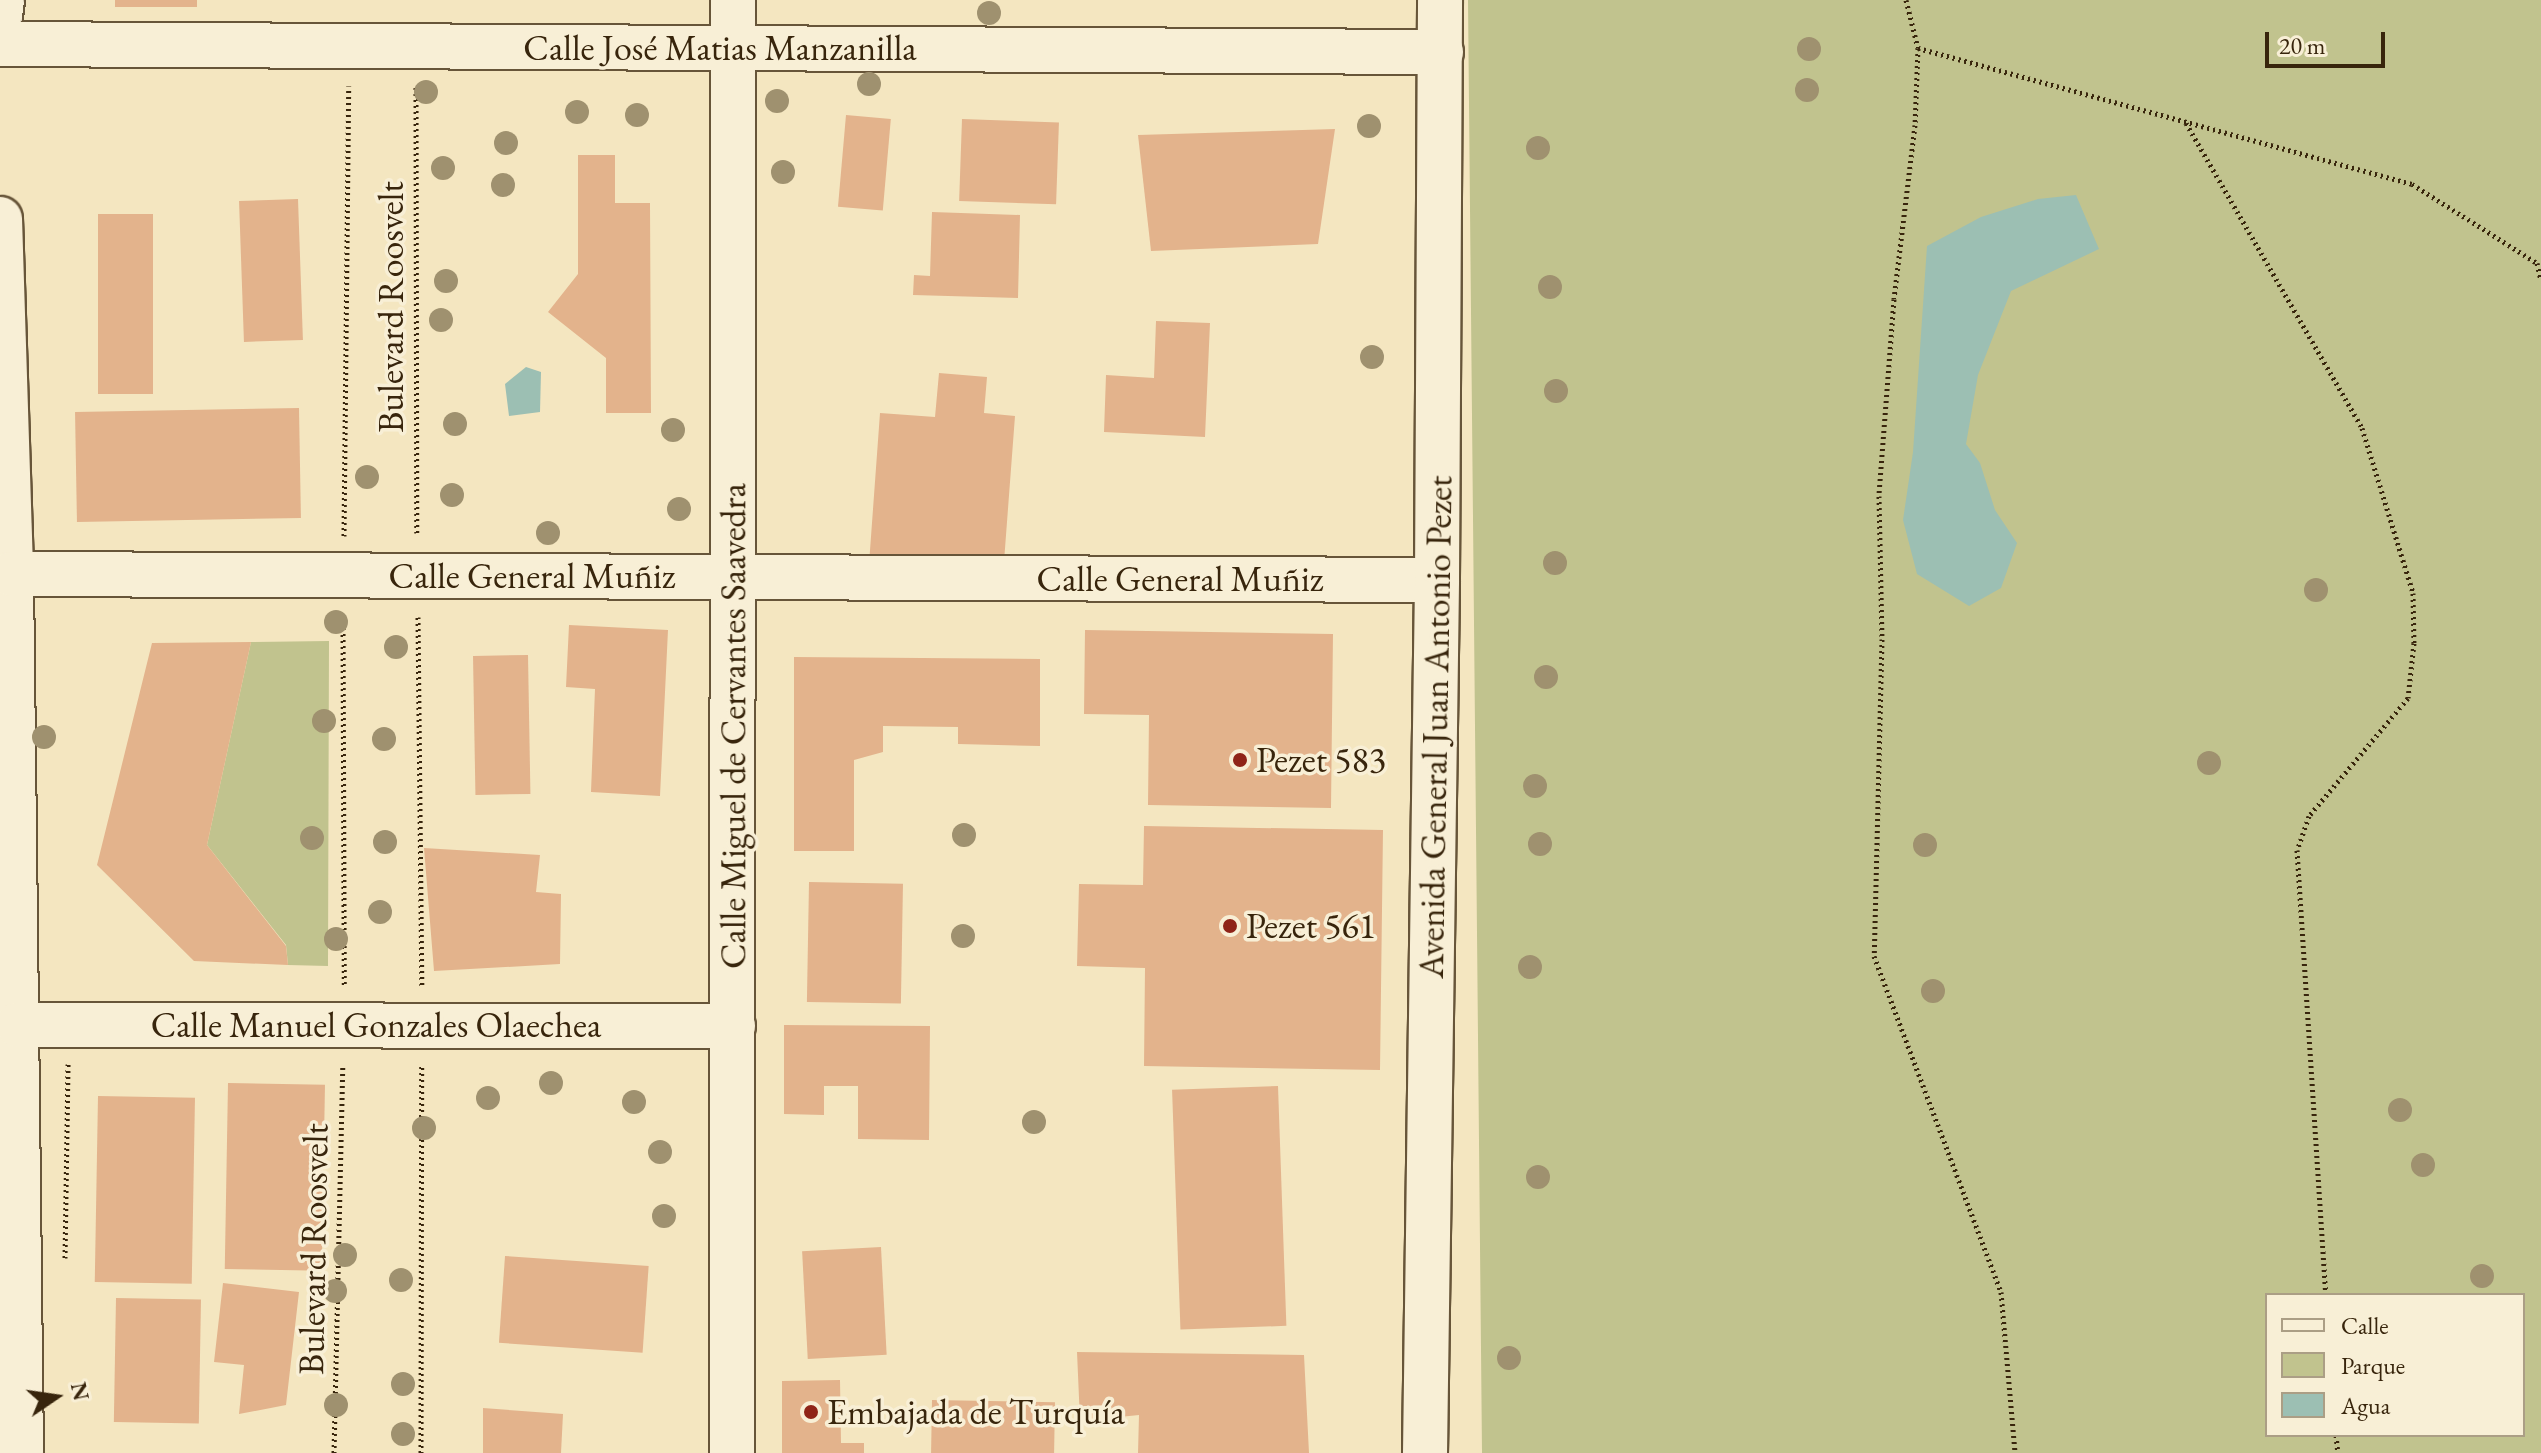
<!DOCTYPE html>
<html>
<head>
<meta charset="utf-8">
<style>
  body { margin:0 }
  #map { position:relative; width:2541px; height:1453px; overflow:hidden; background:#f4e6c0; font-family:"EB Garamond",serif }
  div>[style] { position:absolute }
  .green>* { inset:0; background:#c1c38e }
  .water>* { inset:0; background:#9cbfb3 }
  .building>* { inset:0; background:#e3b38c; transform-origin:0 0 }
  .path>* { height:5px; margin-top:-2.5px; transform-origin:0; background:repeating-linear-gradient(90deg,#38250c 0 2px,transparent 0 6px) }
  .roads { filter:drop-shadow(2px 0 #675539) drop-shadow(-2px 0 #675539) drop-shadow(0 2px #675539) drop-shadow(0 -2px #675539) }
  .minor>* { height:44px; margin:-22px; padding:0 22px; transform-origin:22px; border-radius:22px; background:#f8efd6 }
  .trees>* { width:24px; height:24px; margin:-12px; border-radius:50%; background:#9f916f }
  .dots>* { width:22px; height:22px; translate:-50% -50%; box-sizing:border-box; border:4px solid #f8efd6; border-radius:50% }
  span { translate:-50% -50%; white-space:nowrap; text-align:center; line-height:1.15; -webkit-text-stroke:7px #f8efd6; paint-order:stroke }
  .street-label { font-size:36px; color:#38250c }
  .poi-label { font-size:36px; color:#38250c }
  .left { translate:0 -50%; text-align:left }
  .legend { position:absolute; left:2265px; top:1293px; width:260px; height:144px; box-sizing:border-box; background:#f8efd6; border:2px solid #ab9e85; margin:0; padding:10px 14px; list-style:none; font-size:24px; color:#38250c }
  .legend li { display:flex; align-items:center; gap:16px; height:40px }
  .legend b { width:40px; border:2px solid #ab9e85 }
  .north { position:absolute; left:16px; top:1357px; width:80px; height:80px; -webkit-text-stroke:6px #f8efd6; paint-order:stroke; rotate:77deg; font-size:22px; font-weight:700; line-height:32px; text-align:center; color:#38250c }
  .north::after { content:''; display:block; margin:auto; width:28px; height:36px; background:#38250c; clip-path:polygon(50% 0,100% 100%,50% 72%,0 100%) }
  .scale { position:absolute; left:2265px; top:32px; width:120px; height:36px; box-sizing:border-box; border:4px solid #38250c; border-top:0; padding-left:10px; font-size:24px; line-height:28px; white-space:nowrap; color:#38250c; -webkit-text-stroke:6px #f8efd6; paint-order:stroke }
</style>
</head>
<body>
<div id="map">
  <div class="green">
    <div style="clip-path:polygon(evenodd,1468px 0,2541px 0,2541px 1453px,1482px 1453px,1468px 0,2267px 1295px,2523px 1295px,2523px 1435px,2267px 1435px,2267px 1295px)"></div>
    <div style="clip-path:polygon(329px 641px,328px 966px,288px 965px,286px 945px,207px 845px,251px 642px)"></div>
  </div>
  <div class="water">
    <div style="clip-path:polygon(2076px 195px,2099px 249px,2011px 291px,1978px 375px,1966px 444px,1980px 463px,1995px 510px,2017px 543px,2001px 588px,1969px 606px,1917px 574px,1903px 520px,1913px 452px,1927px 246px,1981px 217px,2038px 199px)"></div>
    <div style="clip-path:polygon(526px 367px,541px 372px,540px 412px,509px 416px,505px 384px)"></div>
  </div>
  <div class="building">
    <div style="left:115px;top:0;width:82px;height:7px"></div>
    <div style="left:846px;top:115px;width:45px;height:92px;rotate:5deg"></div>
    <div style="left:962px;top:119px;width:97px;height:82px;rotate:2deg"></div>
    <div style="clip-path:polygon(1335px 129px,1318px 244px,1151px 251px,1138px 135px)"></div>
    <div style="clip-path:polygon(578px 155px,615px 155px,615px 203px,650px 203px,651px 413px,606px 413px,606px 358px,548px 312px,578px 274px)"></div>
    <div style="left:298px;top:199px;width:141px;height:59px;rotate:88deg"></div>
    <div style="clip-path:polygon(932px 212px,1020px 215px,1018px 298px,913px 295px,914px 275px,930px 276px)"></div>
    <div style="left:98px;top:214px;width:55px;height:180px"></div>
    <div style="clip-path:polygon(1156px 321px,1210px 323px,1205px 437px,1104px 432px,1106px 375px,1154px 378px)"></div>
    <div style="clip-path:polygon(939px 373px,987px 377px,984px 413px,1015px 416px,1003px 575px,869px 564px,880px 413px,935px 417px)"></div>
    <div style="left:299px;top:408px;width:110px;height:224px;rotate:89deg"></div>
    <div style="clip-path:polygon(569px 625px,668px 630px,660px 796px,591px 792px,595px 689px,566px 687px)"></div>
    <div style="clip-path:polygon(1085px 630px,1333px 634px,1331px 808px,1148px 805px,1149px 715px,1084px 714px)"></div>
    <div style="clip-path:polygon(251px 642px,207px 845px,286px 946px,288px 965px,194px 961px,97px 865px,152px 643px)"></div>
    <div style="left:528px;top:655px;width:139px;height:55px;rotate:89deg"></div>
    <div style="clip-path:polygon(794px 657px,1040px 659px,1040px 746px,958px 744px,958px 727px,883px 726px,883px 752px,854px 760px,854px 851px,794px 851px)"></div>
    <div style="clip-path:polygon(1144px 826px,1383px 830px,1380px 1070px,1144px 1066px,1145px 968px,1077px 966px,1079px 884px,1143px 885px)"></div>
    <div style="clip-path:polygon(424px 848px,540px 855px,536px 892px,561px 894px,560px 964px,434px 971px)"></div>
    <div style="left:809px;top:882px;width:94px;height:120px;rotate:1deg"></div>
    <div style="clip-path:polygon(784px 1025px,930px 1026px,929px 1140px,858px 1139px,858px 1086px,824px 1086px,824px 1115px,784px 1114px)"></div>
    <div style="left:228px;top:1083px;width:97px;height:186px;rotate:1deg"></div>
    <div style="left:1278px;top:1086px;width:240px;height:106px;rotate:88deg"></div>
    <div style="left:98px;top:1096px;width:97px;height:186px;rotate:1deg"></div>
    <div style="left:881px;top:1247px;width:108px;height:79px;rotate:87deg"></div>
    <div style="left:505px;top:1256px;width:144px;height:87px;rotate:4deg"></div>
    <div style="clip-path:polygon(223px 1283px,299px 1292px,286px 1405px,239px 1414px,244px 1365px,214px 1362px)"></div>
    <div style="left:116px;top:1298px;width:85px;height:124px;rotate:1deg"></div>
    <div style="clip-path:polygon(1077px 1352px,1304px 1355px,1309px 1453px,1138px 1453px,1139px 1415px,1080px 1421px)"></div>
    <div style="clip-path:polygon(840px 1380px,841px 1443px,864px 1443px,864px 1453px,782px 1453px,782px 1381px)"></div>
    <div style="left:932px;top:1400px;width:123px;height:53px;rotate:1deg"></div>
    <div style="clip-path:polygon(483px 1408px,563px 1414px,561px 1453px,483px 1453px)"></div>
  </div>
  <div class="path">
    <div style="left:1906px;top:0;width:49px;rotate:76deg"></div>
    <div style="left:1918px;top:48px;width:77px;rotate:92.2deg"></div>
    <div style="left:1915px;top:125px;width:175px;rotate:96.9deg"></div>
    <div style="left:1894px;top:299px;width:198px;rotate:94.4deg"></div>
    <div style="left:1879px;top:496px;width:143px;rotate:88.8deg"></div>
    <div style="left:1882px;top:639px;width:317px;rotate:91.4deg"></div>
    <div style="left:1874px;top:956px;width:359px;rotate:69.3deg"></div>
    <div style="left:2001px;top:1292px;width:162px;rotate:85deg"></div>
    <div style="left:1918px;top:48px;width:512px;rotate:15.39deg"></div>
    <div style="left:2412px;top:184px;width:148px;rotate:32.3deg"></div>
    <div style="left:2537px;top:263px;width:17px;rotate:77deg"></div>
    <div style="left:416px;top:87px;width:446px;rotate:89.9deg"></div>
    <div style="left:2186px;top:123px;width:352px;rotate:60deg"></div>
    <div style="left:2362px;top:428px;width:173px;rotate:72.8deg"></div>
    <div style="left:2413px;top:593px;width:50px;rotate:88.9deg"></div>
    <div style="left:2414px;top:643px;width:55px;rotate:96.2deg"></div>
    <div style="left:2408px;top:698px;width:154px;rotate:130deg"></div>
    <div style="left:2309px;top:816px;width:36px;rotate:109deg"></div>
    <div style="left:2297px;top:850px;width:446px;rotate:86.3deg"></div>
    <div style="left:344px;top:536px;width:450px;rotate:-89.4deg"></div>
    <div style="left:343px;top:616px;width:370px;rotate:89.8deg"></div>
    <div style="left:418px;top:617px;width:370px;rotate:89.4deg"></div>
    <div style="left:65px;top:1258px;width:194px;rotate:-89.1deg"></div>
    <div style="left:2336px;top:1435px;width:18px;rotate:84deg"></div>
    <div style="left:334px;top:1453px;width:387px;rotate:-88.7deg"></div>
    <div style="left:421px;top:1453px;width:387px;rotate:-89.9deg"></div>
  </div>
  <div class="roads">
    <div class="minor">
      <div style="left:0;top:16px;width:16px;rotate:-83deg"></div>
      <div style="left:0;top:44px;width:1441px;rotate:0.32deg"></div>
      <div style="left:0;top:219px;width:355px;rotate:88.2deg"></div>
      <div style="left:11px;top:574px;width:879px;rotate:89.35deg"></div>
      <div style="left:11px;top:574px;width:1426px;rotate:0.24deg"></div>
      <div style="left:18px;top:1025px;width:715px;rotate:0.08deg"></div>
      <div style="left:732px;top:1453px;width:1453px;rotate:-89.96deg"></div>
      <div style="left:1425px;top:1453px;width:873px;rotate:-89.21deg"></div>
      <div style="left:1437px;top:580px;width:580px;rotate:-89.7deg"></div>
    </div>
  </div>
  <div class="trees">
    <div style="left:989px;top:13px"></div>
    <div style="left:1809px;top:49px"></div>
    <div style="left:869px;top:84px"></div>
    <div style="left:1807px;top:90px"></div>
    <div style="left:426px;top:92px"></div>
    <div style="left:777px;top:101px"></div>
    <div style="left:577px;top:112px"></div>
    <div style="left:637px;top:115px"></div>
    <div style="left:1369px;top:126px"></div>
    <div style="left:506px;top:143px"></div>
    <div style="left:1538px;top:148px"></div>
    <div style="left:443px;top:168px"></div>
    <div style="left:783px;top:172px"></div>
    <div style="left:503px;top:185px"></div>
    <div style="left:446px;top:281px"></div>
    <div style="left:1550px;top:287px"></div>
    <div style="left:441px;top:320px"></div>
    <div style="left:1372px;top:357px"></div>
    <div style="left:1556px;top:391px"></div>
    <div style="left:455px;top:424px"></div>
    <div style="left:673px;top:430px"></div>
    <div style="left:367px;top:477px"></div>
    <div style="left:452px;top:495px"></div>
    <div style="left:679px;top:509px"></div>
    <div style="left:548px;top:533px"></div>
    <div style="left:1555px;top:563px"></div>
    <div style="left:2316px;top:590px"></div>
    <div style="left:336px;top:622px"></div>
    <div style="left:396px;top:647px"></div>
    <div style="left:1546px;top:677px"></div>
    <div style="left:324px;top:721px"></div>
    <div style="left:44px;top:737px"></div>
    <div style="left:384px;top:739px"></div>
    <div style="left:2209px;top:763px"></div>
    <div style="left:1535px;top:786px"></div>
    <div style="left:964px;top:835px"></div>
    <div style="left:312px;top:838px"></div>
    <div style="left:385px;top:842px"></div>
    <div style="left:1540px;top:844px"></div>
    <div style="left:1925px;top:845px"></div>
    <div style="left:380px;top:912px"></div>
    <div style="left:963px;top:936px"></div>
    <div style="left:336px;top:939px"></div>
    <div style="left:1530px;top:967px"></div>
    <div style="left:1933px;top:991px"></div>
    <div style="left:551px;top:1083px"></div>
    <div style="left:488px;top:1098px"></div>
    <div style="left:634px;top:1102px"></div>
    <div style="left:2400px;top:1110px"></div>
    <div style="left:1034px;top:1122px"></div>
    <div style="left:424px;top:1128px"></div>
    <div style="left:660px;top:1152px"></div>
    <div style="left:2423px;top:1165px"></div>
    <div style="left:1538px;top:1177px"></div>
    <div style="left:664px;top:1216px"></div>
    <div style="left:345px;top:1255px"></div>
    <div style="left:2482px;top:1276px"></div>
    <div style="left:401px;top:1280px"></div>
    <div style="left:335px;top:1291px"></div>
    <div style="left:1509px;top:1358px"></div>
    <div style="left:403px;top:1384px"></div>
    <div style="left:336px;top:1405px"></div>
    <div style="left:403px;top:1434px"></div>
  </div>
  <div class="dots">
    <div style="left:1240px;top:760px;background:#8f2418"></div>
    <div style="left:1230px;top:926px;background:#8f2418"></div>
    <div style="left:811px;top:1412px;background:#8f2418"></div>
  </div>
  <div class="street-label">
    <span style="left:720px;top:48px">Calle José Matias Manzanilla</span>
    <span style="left:391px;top:307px;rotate:-90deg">Bulevard Roosvelt</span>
    <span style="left:532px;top:576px">Calle General Muñiz</span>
    <span style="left:1180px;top:579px">Calle General Muñiz</span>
    <span style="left:733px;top:726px;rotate:-90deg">Calle Miguel de Cervantes Saavedra</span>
    <span style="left:1435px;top:727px;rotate:-89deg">Avenida General Juan Antonio Pezet</span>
    <span style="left:376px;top:1025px">Calle Manuel Gonzales Olaechea</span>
    <span style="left:313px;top:1249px;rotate:-89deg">Bulevard Roosvelt</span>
  </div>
  <div class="poi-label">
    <span class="left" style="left:1256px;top:760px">Pezet 583</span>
    <span class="left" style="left:1246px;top:926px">Pezet 561</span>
    <span class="left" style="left:827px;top:1412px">Embajada de Turquía</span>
  </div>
  <ul class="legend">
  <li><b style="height:10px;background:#f8efd6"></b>Calle</li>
  <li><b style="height:22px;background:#c1c38e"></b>Parque</li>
  <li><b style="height:22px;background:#9cbfb3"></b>Agua</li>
  </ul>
  <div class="north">N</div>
  <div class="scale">20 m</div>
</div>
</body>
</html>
